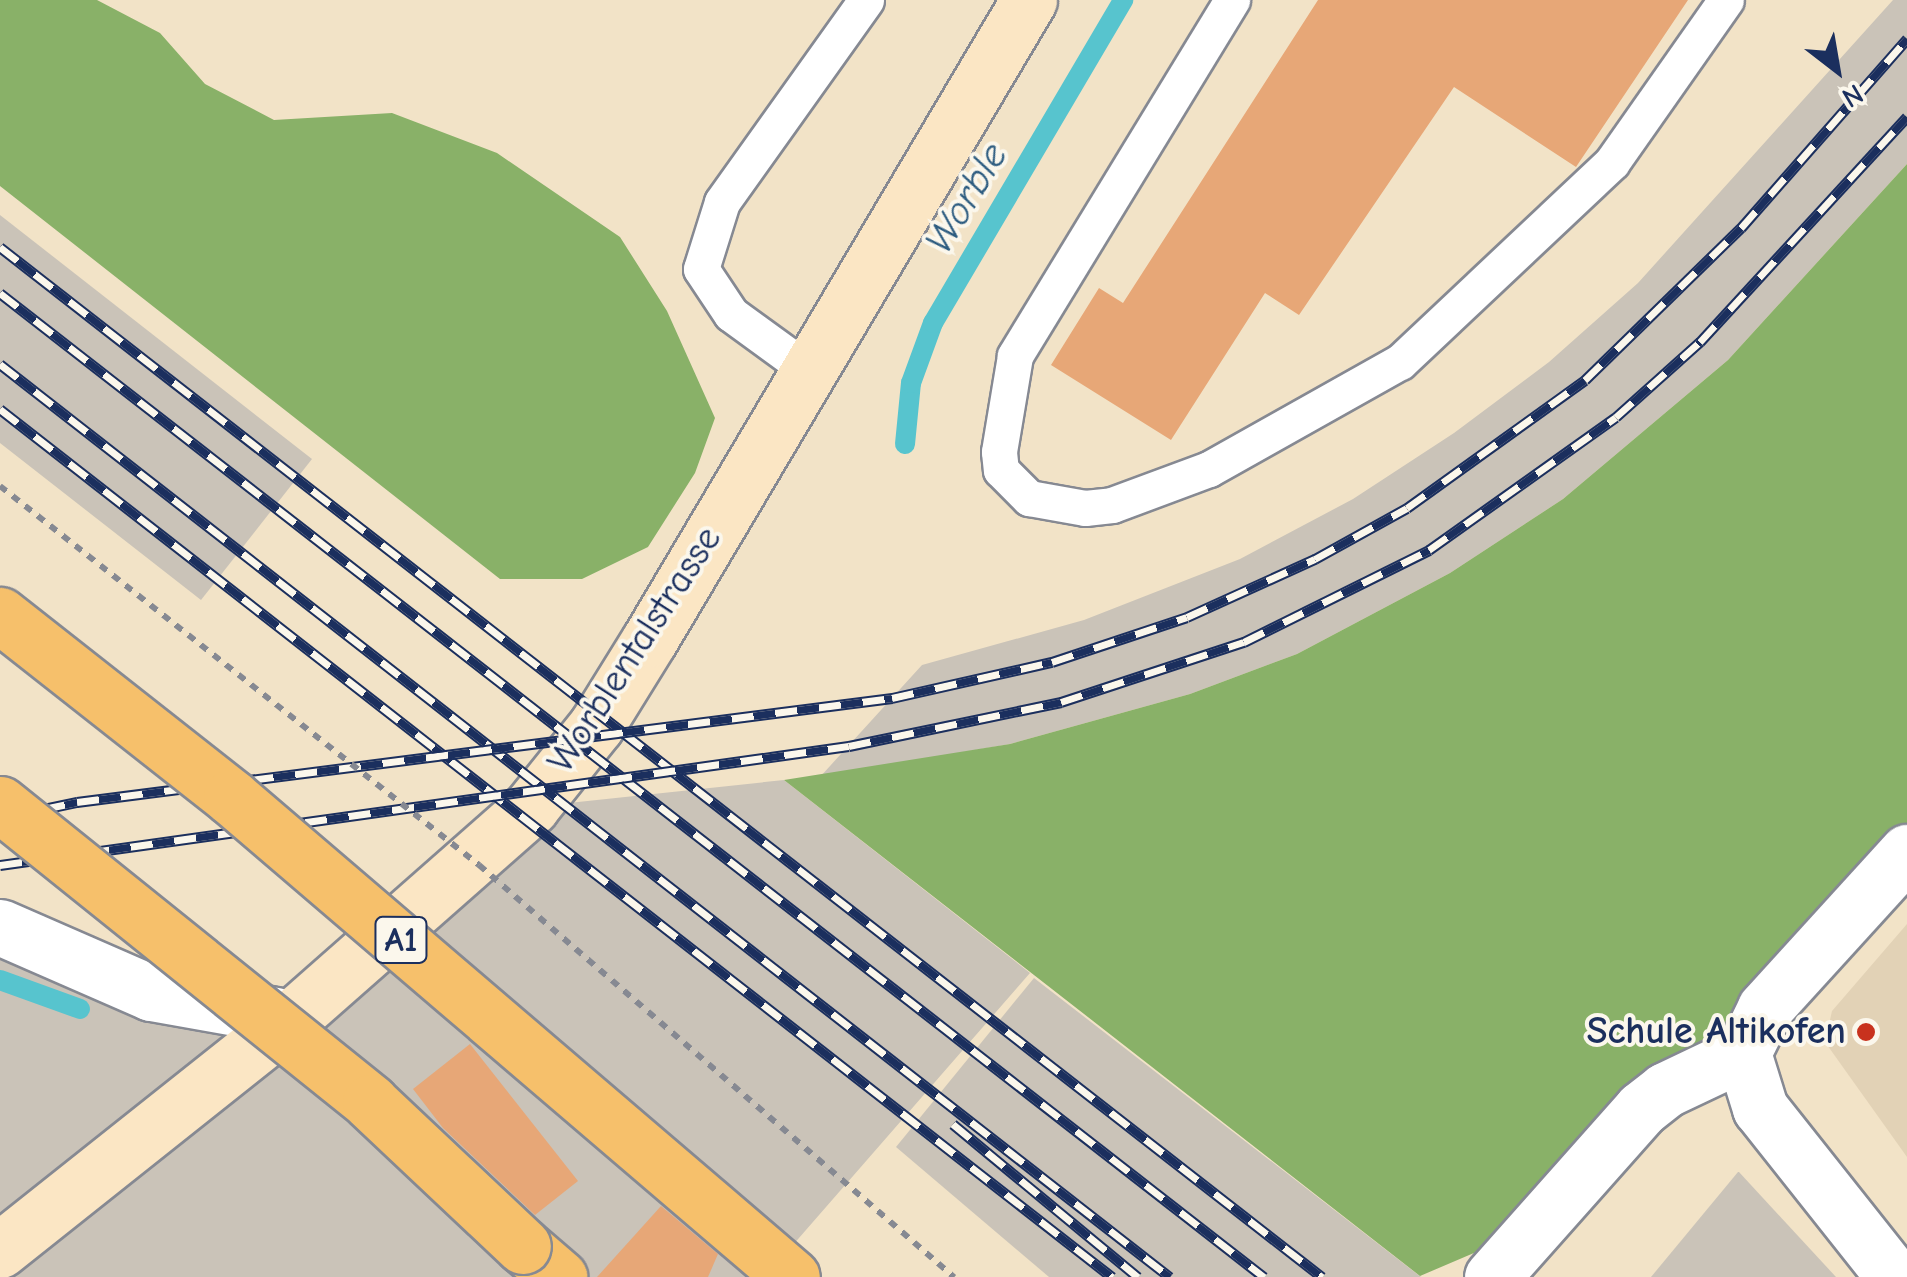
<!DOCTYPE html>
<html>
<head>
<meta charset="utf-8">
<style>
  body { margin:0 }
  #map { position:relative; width:1907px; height:1277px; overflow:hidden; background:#f2e3c7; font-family:"Comic Neue",sans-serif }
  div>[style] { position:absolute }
  .built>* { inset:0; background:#e2d2b6 }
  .industrial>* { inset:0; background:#cac3b8 }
  .forest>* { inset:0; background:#89b168 }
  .stream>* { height:20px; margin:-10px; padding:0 10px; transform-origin:10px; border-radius:10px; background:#57c4ce }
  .building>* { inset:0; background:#e7a777 }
  .roads { filter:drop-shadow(2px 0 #868992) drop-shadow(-2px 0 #868992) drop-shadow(0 2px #868992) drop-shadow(0 -2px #868992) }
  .lane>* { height:35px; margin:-17.5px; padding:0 17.5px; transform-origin:17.5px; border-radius:17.5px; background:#fff }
  .street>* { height:55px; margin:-27.5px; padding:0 27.5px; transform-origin:27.5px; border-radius:27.5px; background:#fff }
  .secondary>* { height:55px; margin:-27.5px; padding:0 27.5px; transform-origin:27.5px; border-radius:27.5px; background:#fbe6c4 }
  .highway>* { height:55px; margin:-27.5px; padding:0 27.5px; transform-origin:27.5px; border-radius:27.5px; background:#f6c06b }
  .rail>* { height:11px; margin-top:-5.5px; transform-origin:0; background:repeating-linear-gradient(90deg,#fbf7ec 0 22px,#1b2f5e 0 44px); box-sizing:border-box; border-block:2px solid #1b2f5e }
  .path-bridge>* { height:6px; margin-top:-3px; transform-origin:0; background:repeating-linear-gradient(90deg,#868992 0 8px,transparent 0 16px) }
  .bridges { filter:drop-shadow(2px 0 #868992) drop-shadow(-2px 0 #868992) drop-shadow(0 2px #868992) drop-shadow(0 -2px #868992) }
  .highway-bridge>* { height:55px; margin:-27.5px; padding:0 27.5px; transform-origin:27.5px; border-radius:27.5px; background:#f6c06b }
  .dots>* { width:28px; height:28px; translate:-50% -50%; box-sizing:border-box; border:5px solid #fbf7ec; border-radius:50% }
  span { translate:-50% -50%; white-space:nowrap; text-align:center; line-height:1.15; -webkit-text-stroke:8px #fbf7ec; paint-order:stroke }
  .shield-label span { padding:2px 8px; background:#fbf7ec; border:2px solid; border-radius:8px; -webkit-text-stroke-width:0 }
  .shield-label { font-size:35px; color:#1b2f5e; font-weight:700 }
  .street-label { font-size:38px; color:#1b2f5e }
  .poi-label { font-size:38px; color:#1b2f5e; font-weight:700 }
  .right { translate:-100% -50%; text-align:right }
  .water-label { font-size:40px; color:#2d5c80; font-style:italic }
  .north { position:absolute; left:1787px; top:20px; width:100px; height:100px; -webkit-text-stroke:8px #fbf7ec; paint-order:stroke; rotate:149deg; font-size:28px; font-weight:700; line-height:40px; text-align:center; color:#1b2f5e }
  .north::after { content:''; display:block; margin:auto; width:35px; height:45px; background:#1b2f5e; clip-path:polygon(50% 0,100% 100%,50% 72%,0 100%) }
</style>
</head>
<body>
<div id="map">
  <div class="built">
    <div style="clip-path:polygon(1907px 924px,1907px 1157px,1825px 1042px,1832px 1011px)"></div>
  </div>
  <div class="industrial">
    <div style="clip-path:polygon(1893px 0,1907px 0,1907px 164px,1728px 360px,1563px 499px,1450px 573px,1297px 654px,1190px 694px,1010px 744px,820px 777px,922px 665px,1084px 620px,1240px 559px,1353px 499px,1454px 433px,1549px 362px,1638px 283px)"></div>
    <div style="clip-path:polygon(0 215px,312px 459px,201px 600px,0 443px)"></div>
    <div style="clip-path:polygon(784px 780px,1030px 973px,765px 1277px,0 1277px,0 906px,292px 1018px,531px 807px)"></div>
    <div style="clip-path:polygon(1034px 978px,1421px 1277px,1049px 1277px,896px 1147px)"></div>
    <div style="clip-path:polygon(1738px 1172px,1739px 1172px,1836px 1277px,1651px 1277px)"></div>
  </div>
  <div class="forest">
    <div style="clip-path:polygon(0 0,97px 0,160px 33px,205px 84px,274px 120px,392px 113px,497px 153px,620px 237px,667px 311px,715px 418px,695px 473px,648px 547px,582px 579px,500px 579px,0 186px)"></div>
    <div style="clip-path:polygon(1907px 164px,1907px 852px,1535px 1227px,1420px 1276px,784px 780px,1010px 744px,1190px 694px,1297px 654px,1450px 573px,1563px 499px,1728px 360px)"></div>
  </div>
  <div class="stream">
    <div style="left:905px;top:444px;width:61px;rotate:-84.4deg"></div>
    <div style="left:911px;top:383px;width:64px;rotate:-69.9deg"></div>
    <div style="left:933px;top:323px;width:375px;rotate:-59.5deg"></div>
    <div style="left:0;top:980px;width:85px;rotate:19.9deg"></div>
  </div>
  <div class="building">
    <div style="clip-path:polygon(1318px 0,1688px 0,1576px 167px,1454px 87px,1299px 315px,1265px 293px,1171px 440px,1051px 365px,1099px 288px,1123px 303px)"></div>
    <div style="clip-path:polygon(470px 1044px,578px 1181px,535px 1215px,443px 1128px,413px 1089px)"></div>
    <div style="clip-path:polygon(661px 1206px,718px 1254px,708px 1277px,597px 1277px)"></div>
  </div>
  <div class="roads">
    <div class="lane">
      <div style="left:1232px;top:0;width:417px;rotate:121.4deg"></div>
      <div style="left:1015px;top:356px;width:97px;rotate:99.5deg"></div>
      <div style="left:999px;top:452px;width:18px;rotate:84deg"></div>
      <div style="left:1001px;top:470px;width:40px;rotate:45deg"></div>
      <div style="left:1029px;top:498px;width:57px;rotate:10.1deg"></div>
      <div style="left:1085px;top:508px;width:27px;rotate:-6deg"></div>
      <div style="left:1112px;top:505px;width:103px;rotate:-20.4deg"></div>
      <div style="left:1209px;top:469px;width:219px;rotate:-29.3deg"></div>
      <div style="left:1400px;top:362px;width:291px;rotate:-43.3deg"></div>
      <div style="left:1612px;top:162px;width:198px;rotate:-54.9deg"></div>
      <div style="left:808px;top:370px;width:95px;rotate:-144deg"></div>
      <div style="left:731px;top:314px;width:54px;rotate:-123.7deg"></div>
      <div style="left:701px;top:269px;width:70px;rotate:-72.6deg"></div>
      <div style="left:722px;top:202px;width:248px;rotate:-54.5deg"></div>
    </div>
    <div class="street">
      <div style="left:0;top:927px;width:165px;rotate:23.6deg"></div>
      <div style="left:151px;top:993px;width:127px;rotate:10deg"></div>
      <div style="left:1743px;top:1053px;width:58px;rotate:72.8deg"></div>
      <div style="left:1760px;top:1108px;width:216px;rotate:51.6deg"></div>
      <div style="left:1492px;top:1277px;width:225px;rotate:-48.4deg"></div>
      <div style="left:1641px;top:1109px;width:31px;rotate:-38deg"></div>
      <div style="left:1665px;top:1090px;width:86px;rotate:-25.4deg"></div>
      <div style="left:1743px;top:1053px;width:50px;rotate:-63.9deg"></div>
      <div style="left:1765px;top:1008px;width:211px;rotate:-47.7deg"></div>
    </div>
    <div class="secondary">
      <div style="left:0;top:1250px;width:373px;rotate:-38.5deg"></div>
      <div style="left:292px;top:1018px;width:319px;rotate:-41.4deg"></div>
      <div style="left:531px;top:807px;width:104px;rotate:-51.3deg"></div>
      <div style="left:596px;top:726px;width:102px;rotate:-58.2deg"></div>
      <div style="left:650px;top:639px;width:743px;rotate:-59.33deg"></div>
    </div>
    <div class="highway">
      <div style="left:523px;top:1246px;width:48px;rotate:40.7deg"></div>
    </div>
  </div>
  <div class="rail">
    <div style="left:0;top:247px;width:1676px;rotate:37.92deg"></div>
    <div style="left:0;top:293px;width:1602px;rotate:37.9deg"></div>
    <div style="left:0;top:364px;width:1484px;rotate:37.97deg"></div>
    <div style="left:0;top:409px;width:1411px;rotate:37.97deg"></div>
    <div style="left:0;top:818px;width:79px;rotate:-11.7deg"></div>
    <div style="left:77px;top:802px;width:822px;rotate:-7.27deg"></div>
    <div style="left:892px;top:698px;width:164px;rotate:-12.7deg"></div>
    <div style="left:1052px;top:662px;width:142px;rotate:-18.4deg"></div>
    <div style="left:1187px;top:617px;width:141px;rotate:-24.4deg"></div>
    <div style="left:1315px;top:559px;width:105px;rotate:-29deg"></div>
    <div style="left:1407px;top:508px;width:219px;rotate:-35.7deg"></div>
    <div style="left:1585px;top:380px;width:218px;rotate:-44.3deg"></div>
    <div style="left:1741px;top:228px;width:252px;rotate:-48.7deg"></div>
    <div style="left:0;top:865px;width:857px;rotate:-7.98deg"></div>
    <div style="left:849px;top:746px;width:217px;rotate:-11.7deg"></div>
    <div style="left:1061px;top:702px;width:193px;rotate:-18.2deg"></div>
    <div style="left:1244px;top:642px;width:207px;rotate:-26.4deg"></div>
    <div style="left:1429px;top:550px;width:229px;rotate:-35.4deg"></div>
    <div style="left:1616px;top:417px;width:113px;rotate:-41.8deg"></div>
    <div style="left:1700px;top:342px;width:306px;rotate:-47.4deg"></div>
    <div style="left:953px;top:1124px;width:240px;rotate:39.6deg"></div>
  </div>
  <div class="path-bridge">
    <div style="left:0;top:486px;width:611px;rotate:38.35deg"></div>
    <div style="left:479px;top:865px;width:629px;rotate:40.94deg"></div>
  </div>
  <div class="bridges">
    <div class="highway-bridge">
      <div style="left:0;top:615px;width:294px;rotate:38.2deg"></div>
      <div style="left:231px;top:797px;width:738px;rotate:40.55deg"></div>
      <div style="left:0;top:804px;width:475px;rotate:38.8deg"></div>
      <div style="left:370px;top:1102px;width:210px;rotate:43.3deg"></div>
    </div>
  </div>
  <div class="dots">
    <div style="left:1866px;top:1032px;background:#c8321e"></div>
  </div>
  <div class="shield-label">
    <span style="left:401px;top:940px">A1</span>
  </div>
  <div class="street-label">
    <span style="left:635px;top:650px;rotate:-57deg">Worblentalstrasse</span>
  </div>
  <div class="poi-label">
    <span class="right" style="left:1846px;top:1032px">Schule Altikofen</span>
  </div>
  <div class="water-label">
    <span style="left:966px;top:198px;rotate:-59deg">Worble</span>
  </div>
  <div class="north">N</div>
</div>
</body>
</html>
